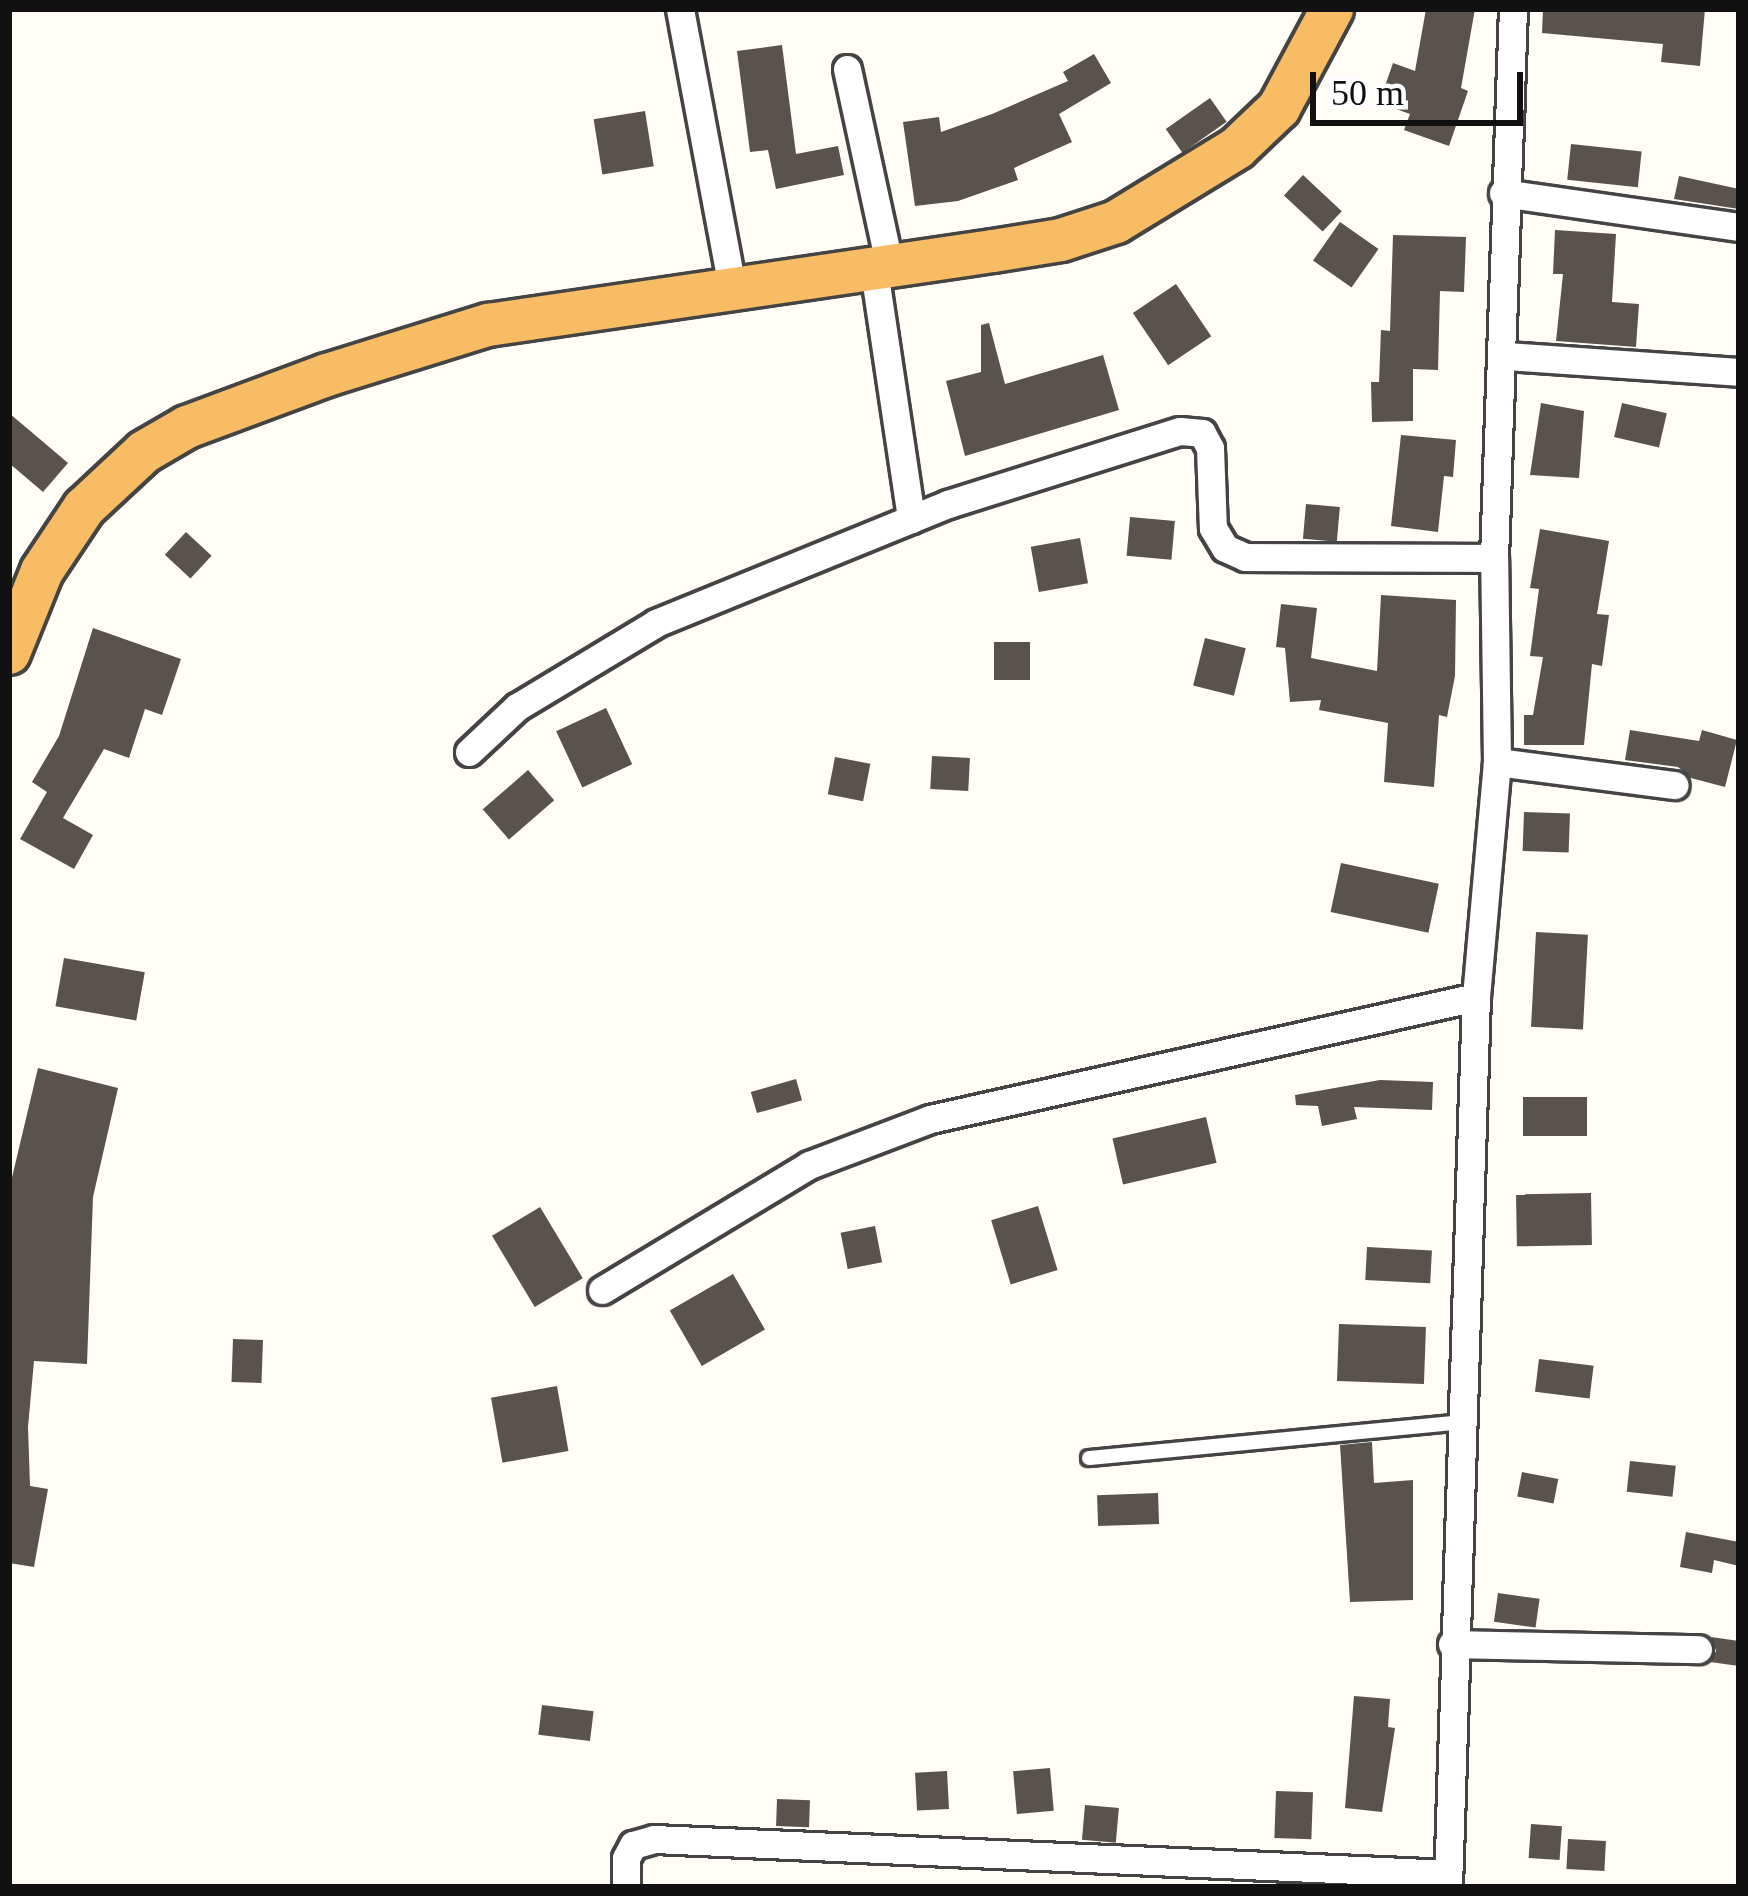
<!DOCTYPE html>
<html>
<head>
<meta charset="utf-8">
<style>
  body { margin:0 }
  #map { position:relative; width:1748px; height:1896px; overflow:hidden; background:#fffdf5; font-family:Georgia,serif }
  div>[style] { position:absolute }
  .building>* { inset:0; background:#5a524d; transform-origin:0 0 }
  .roads { filter:drop-shadow(3px 0 #444) drop-shadow(-3px 0 #444) drop-shadow(0 3px #444) drop-shadow(0 -3px #444) }
  .service>* { height:14px; margin:-7px; padding:0 7px; transform-origin:7px; border-radius:7px; background:#fff }
  .minor>* { height:27px; margin:-13.5px; padding:0 13.5px; transform-origin:13.5px; border-radius:13.5px; background:#fff }
  .trunk>* { height:42px; margin:-21px; padding:0 21px; transform-origin:21px; border-radius:21px; background:#f7bc64 }
  span { translate:-50% -50%; white-space:nowrap; text-align:center; line-height:1.15; -webkit-text-stroke:12px #fff; paint-order:stroke }
  .frame { position:absolute; inset:0; border:12px solid #111; pointer-events:none }
  .scale { position:absolute; left:1310px; top:72px; width:213px; height:54px; box-sizing:border-box; border:6px solid #111; border-top:0; padding-left:15px; font-size:36px; line-height:42px; white-space:nowrap; color:#111; -webkit-text-stroke:9px #fff; paint-order:stroke }
</style>
</head>
<body>
<div id="map">
  <div class="building">
    <div style="clip-path:polygon(1426px 9px,1475px 9px,1461px 88px,1468px 91px,1449px 146px,1404px 130px,1410px 114px,1379px 103px,1393px 63px,1415px 71px)"></div>
    <div style="clip-path:polygon(1543px 9px,1705px 9px,1700px 66px,1661px 62px,1663px 44px,1542px 33px)"></div>
    <div style="clip-path:polygon(782px 45px,796px 154px,838px 146px,844px 175px,776px 189px,768px 150px,750px 152px,737px 51px)"></div>
    <div style="clip-path:polygon(1094px 54px,1111px 83px,1059px 114px,1072px 142px,1014px 168px,1018px 180px,958px 201px,915px 206px,903px 122px,939px 117px,941px 132px,992px 114px,1068px 81px,1063px 72px)"></div>
    <div style="left:1210px;top:98px;width:29px;height:54px;rotate:55deg"></div>
    <div style="left:645px;top:111px;width:56px;height:52px;rotate:81deg"></div>
    <div style="left:1571px;top:144px;width:71px;height:36px;rotate:6deg"></div>
    <div style="left:1303px;top:175px;width:53px;height:28px;rotate:43deg"></div>
    <div style="clip-path:polygon(1679px 176px,1739px 189px,1739px 209px,1674px 199px)"></div>
    <div style="left:1340px;top:222px;width:47px;height:47px;rotate:35deg"></div>
    <div style="clip-path:polygon(1555px 230px,1616px 234px,1612px 302px,1639px 304px,1636px 347px,1556px 341px,1563px 274px,1553px 274px)"></div>
    <div style="clip-path:polygon(1393px 235px,1466px 237px,1464px 292px,1440px 291px,1438px 370px,1413px 369px,1413px 421px,1372px 422px,1371px 382px,1379px 382px,1381px 330px,1390px 331px)"></div>
    <div style="left:1176px;top:284px;width:63px;height:52px;rotate:56deg"></div>
    <div style="clip-path:polygon(989px 323px,1005px 384px,1103px 355px,1119px 410px,965px 456px,946px 381px,981px 372px,981px 325px)"></div>
    <div style="clip-path:polygon(1541px 403px,1584px 411px,1579px 478px,1530px 475px)"></div>
    <div style="left:1622px;top:403px;width:46px;height:35px;rotate:13deg"></div>
    <div style="clip-path:polygon(9px 413px,68px 463px,43px 492px,9px 463px)"></div>
    <div style="clip-path:polygon(1401px 435px,1456px 440px,1453px 477px,1444px 476px,1438px 532px,1391px 526px)"></div>
    <div style="left:1306px;top:504px;width:34px;height:35px;rotate:5deg"></div>
    <div style="left:1130px;top:517px;width:45px;height:39px;rotate:5deg"></div>
    <div style="clip-path:polygon(1540px 529px,1609px 541px,1597px 614px,1609px 615px,1602px 666px,1592px 664px,1584px 745px,1524px 745px,1524px 715px,1533px 715px,1543px 657px,1530px 656px,1539px 589px,1530px 588px)"></div>
    <div style="left:186px;top:532px;width:35px;height:31px;rotate:43deg"></div>
    <div style="left:1080px;top:538px;width:46px;height:50px;rotate:80deg"></div>
    <div style="clip-path:polygon(1381px 595px,1456px 600px,1455px 676px,1447px 717px,1439px 715px,1434px 787px,1384px 782px,1388px 723px,1319px 710px,1321px 700px,1290px 702px,1285px 648px,1276px 647px,1281px 604px,1317px 608px,1311px 658px,1377px 671px)"></div>
    <div style="clip-path:polygon(93px 628px,181px 659px,162px 715px,145px 709px,129px 758px,104px 749px,63px 818px,93px 835px,74px 869px,20px 839px,47px 792px,32px 782px,59px 736px)"></div>
    <div style="left:1205px;top:638px;width:42px;height:49px;rotate:14deg"></div>
    <div style="left:994px;top:642px;width:36px;height:38px"></div>
    <div style="left:606px;top:708px;width:62px;height:55px;rotate:65deg"></div>
    <div style="clip-path:polygon(1630px 730px,1699px 741px,1702px 730px,1737px 740px,1725px 787px,1691px 778px,1678px 767px,1625px 760px)"></div>
    <div style="left:932px;top:756px;width:38px;height:33px;rotate:3deg"></div>
    <div style="left:835px;top:757px;width:36px;height:38px;rotate:11deg"></div>
    <div style="left:528px;top:770px;width:40px;height:60px;rotate:49deg"></div>
    <div style="left:1524px;top:812px;width:46px;height:39px;rotate:2deg"></div>
    <div style="left:1341px;top:863px;width:100px;height:50px;rotate:12deg"></div>
    <div style="left:1536px;top:932px;width:52px;height:95px;rotate:3deg"></div>
    <div style="left:64px;top:958px;width:82px;height:49px;rotate:10deg"></div>
    <div style="clip-path:polygon(38px 1068px,118px 1088px,93px 1197px,87px 1364px,34px 1361px,28px 1427px,30px 1486px,48px 1489px,34px 1567px,9px 1563px,9px 1190px)"></div>
    <div style="left:796px;top:1079px;width:22px;height:47px;rotate:74deg"></div>
    <div style="clip-path:polygon(1380px 1080px,1433px 1082px,1432px 1110px,1354px 1107px,1357px 1119px,1322px 1126px,1318px 1106px,1296px 1105px,1295px 1095px)"></div>
    <div style="left:1523px;top:1097px;width:64px;height:39px"></div>
    <div style="left:1206px;top:1117px;width:47px;height:96px;rotate:77deg"></div>
    <div style="left:1591px;top:1193px;width:52px;height:75px;rotate:89deg"></div>
    <div style="left:1038px;top:1206px;width:67px;height:49px;rotate:73deg"></div>
    <div style="left:540px;top:1207px;width:83px;height:56px;rotate:59deg"></div>
    <div style="left:875px;top:1226px;width:37px;height:35px;rotate:79deg"></div>
    <div style="left:1367px;top:1247px;width:65px;height:33px;rotate:3deg"></div>
    <div style="left:733px;top:1274px;width:64px;height:73px;rotate:60deg"></div>
    <div style="left:1339px;top:1324px;width:87px;height:57px;rotate:2deg"></div>
    <div style="left:233px;top:1339px;width:30px;height:43px;rotate:2deg"></div>
    <div style="left:1539px;top:1359px;width:55px;height:33px;rotate:7deg"></div>
    <div style="left:557px;top:1386px;width:66px;height:67px;rotate:80deg"></div>
    <div style="clip-path:polygon(1372px 1442px,1374px 1483px,1413px 1480px,1413px 1600px,1350px 1602px,1340px 1445px)"></div>
    <div style="left:1630px;top:1461px;width:46px;height:31px;rotate:6deg"></div>
    <div style="left:1522px;top:1472px;width:37px;height:25px;rotate:11deg"></div>
    <div style="left:1158px;top:1493px;width:31px;height:61px;rotate:88deg"></div>
    <div style="clip-path:polygon(1686px 1532px,1739px 1542px,1739px 1566px,1714px 1560px,1712px 1573px,1680px 1567px)"></div>
    <div style="left:1498px;top:1593px;width:42px;height:29px;rotate:8deg"></div>
    <div style="clip-path:polygon(1711px 1637px,1739px 1641px,1739px 1666px,1710px 1662px,1716px 1651px)"></div>
    <div style="clip-path:polygon(1354px 1696px,1390px 1699px,1388px 1727px,1395px 1728px,1382px 1812px,1345px 1808px)"></div>
    <div style="left:542px;top:1705px;width:52px;height:30px;rotate:7deg"></div>
    <div style="left:1050px;top:1768px;width:43px;height:37px;rotate:85deg"></div>
    <div style="left:947px;top:1771px;width:38px;height:32px;rotate:87deg"></div>
    <div style="left:1276px;top:1791px;width:37px;height:47px;rotate:2deg"></div>
    <div style="left:777px;top:1799px;width:33px;height:27px;rotate:2deg"></div>
    <div style="left:1085px;top:1805px;width:34px;height:35px;rotate:5deg"></div>
    <div style="left:1531px;top:1824px;width:31px;height:34px;rotate:4deg"></div>
    <div style="left:1568px;top:1839px;width:38px;height:30px;rotate:3deg"></div>
  </div>
  <div class="roads">
    <div class="service">
      <div style="left:1089px;top:1458px;width:377px;rotate:-5.5deg"></div>
    </div>
    <div class="minor">
      <div style="left:680px;top:9px;width:284px;rotate:79.4deg"></div>
      <div style="left:847px;top:69px;width:204px;rotate:77.8deg"></div>
      <div style="left:1503px;top:193px;width:238px;rotate:8.2deg"></div>
      <div style="left:874px;top:270px;width:252px;rotate:81.5deg"></div>
      <div style="left:1505px;top:356px;width:235px;rotate:3.9deg"></div>
      <div style="left:469px;top:752px;width:66px;rotate:-43.2deg"></div>
      <div style="left:517px;top:707px;width:162px;rotate:-31.1deg"></div>
      <div style="left:656px;top:623px;width:315px;rotate:-22.2deg"></div>
      <div style="left:948px;top:504px;width:243px;rotate:-17.5deg"></div>
      <div style="left:1180px;top:431px;width:22px;rotate:5deg"></div>
      <div style="left:1202px;top:433px;width:17px;rotate:62deg"></div>
      <div style="left:1210px;top:448px;width:80px;rotate:87.9deg"></div>
      <div style="left:1213px;top:528px;width:23px;rotate:59deg"></div>
      <div style="left:1225px;top:548px;width:22px;rotate:24deg"></div>
      <div style="left:1245px;top:557px;width:249px;rotate:0.2deg"></div>
      <div style="left:1497px;top:762px;width:179px;rotate:7.4deg"></div>
      <div style="left:602px;top:1290px;width:242px;rotate:-31.1deg"></div>
      <div style="left:809px;top:1165px;width:129px;rotate:-20.8deg"></div>
      <div style="left:930px;top:1119px;width:559px;rotate:-12.6deg"></div>
      <div style="left:1452px;top:1644px;width:246px;rotate:1.2deg"></div>
      <div style="left:626px;top:1887px;width:29px;rotate:-90deg"></div>
      <div style="left:626px;top:1858px;width:15px;rotate:-62deg"></div>
      <div style="left:633px;top:1845px;width:22px;rotate:-16deg"></div>
      <div style="left:654px;top:1839px;width:795px;rotate:2.52deg"></div>
      <div style="left:1448px;top:1887px;width:890px;rotate:-88.2deg"></div>
      <div style="left:1476px;top:997px;width:236px;rotate:-84.9deg"></div>
      <div style="left:1497px;top:762px;width:204px;rotate:-90.8deg"></div>
      <div style="left:1494px;top:558px;width:549px;rotate:-88.02deg"></div>
    </div>
    <div class="trunk">
      <div style="left:9px;top:653px;width:88px;rotate:-68.1deg"></div>
      <div style="left:42px;top:571px;width:76px;rotate:-56.3deg"></div>
      <div style="left:84px;top:508px;width:82px;rotate:-43deg"></div>
      <div style="left:144px;top:452px;width:50px;rotate:-30.2deg"></div>
      <div style="left:187px;top:427px;width:149px;rotate:-20.4deg"></div>
      <div style="left:327px;top:375px;width:169px;rotate:-17.3deg"></div>
      <div style="left:488px;top:325px;width:510px;rotate:-8.34deg"></div>
      <div style="left:993px;top:251px;width:69px;rotate:-9.2deg"></div>
      <div style="left:1061px;top:240px;width:58px;rotate:-18.1deg"></div>
      <div style="left:1116px;top:222px;width:142px;rotate:-31.4deg"></div>
      <div style="left:1237px;top:148px;width:58px;rotate:-43.6deg"></div>
      <div style="left:1279px;top:108px;width:112px;rotate:-61.8deg"></div>
    </div>
  </div>
  <div class="frame"></div>
  <div class="scale">50 m</div>
</div>
</body>
</html>
